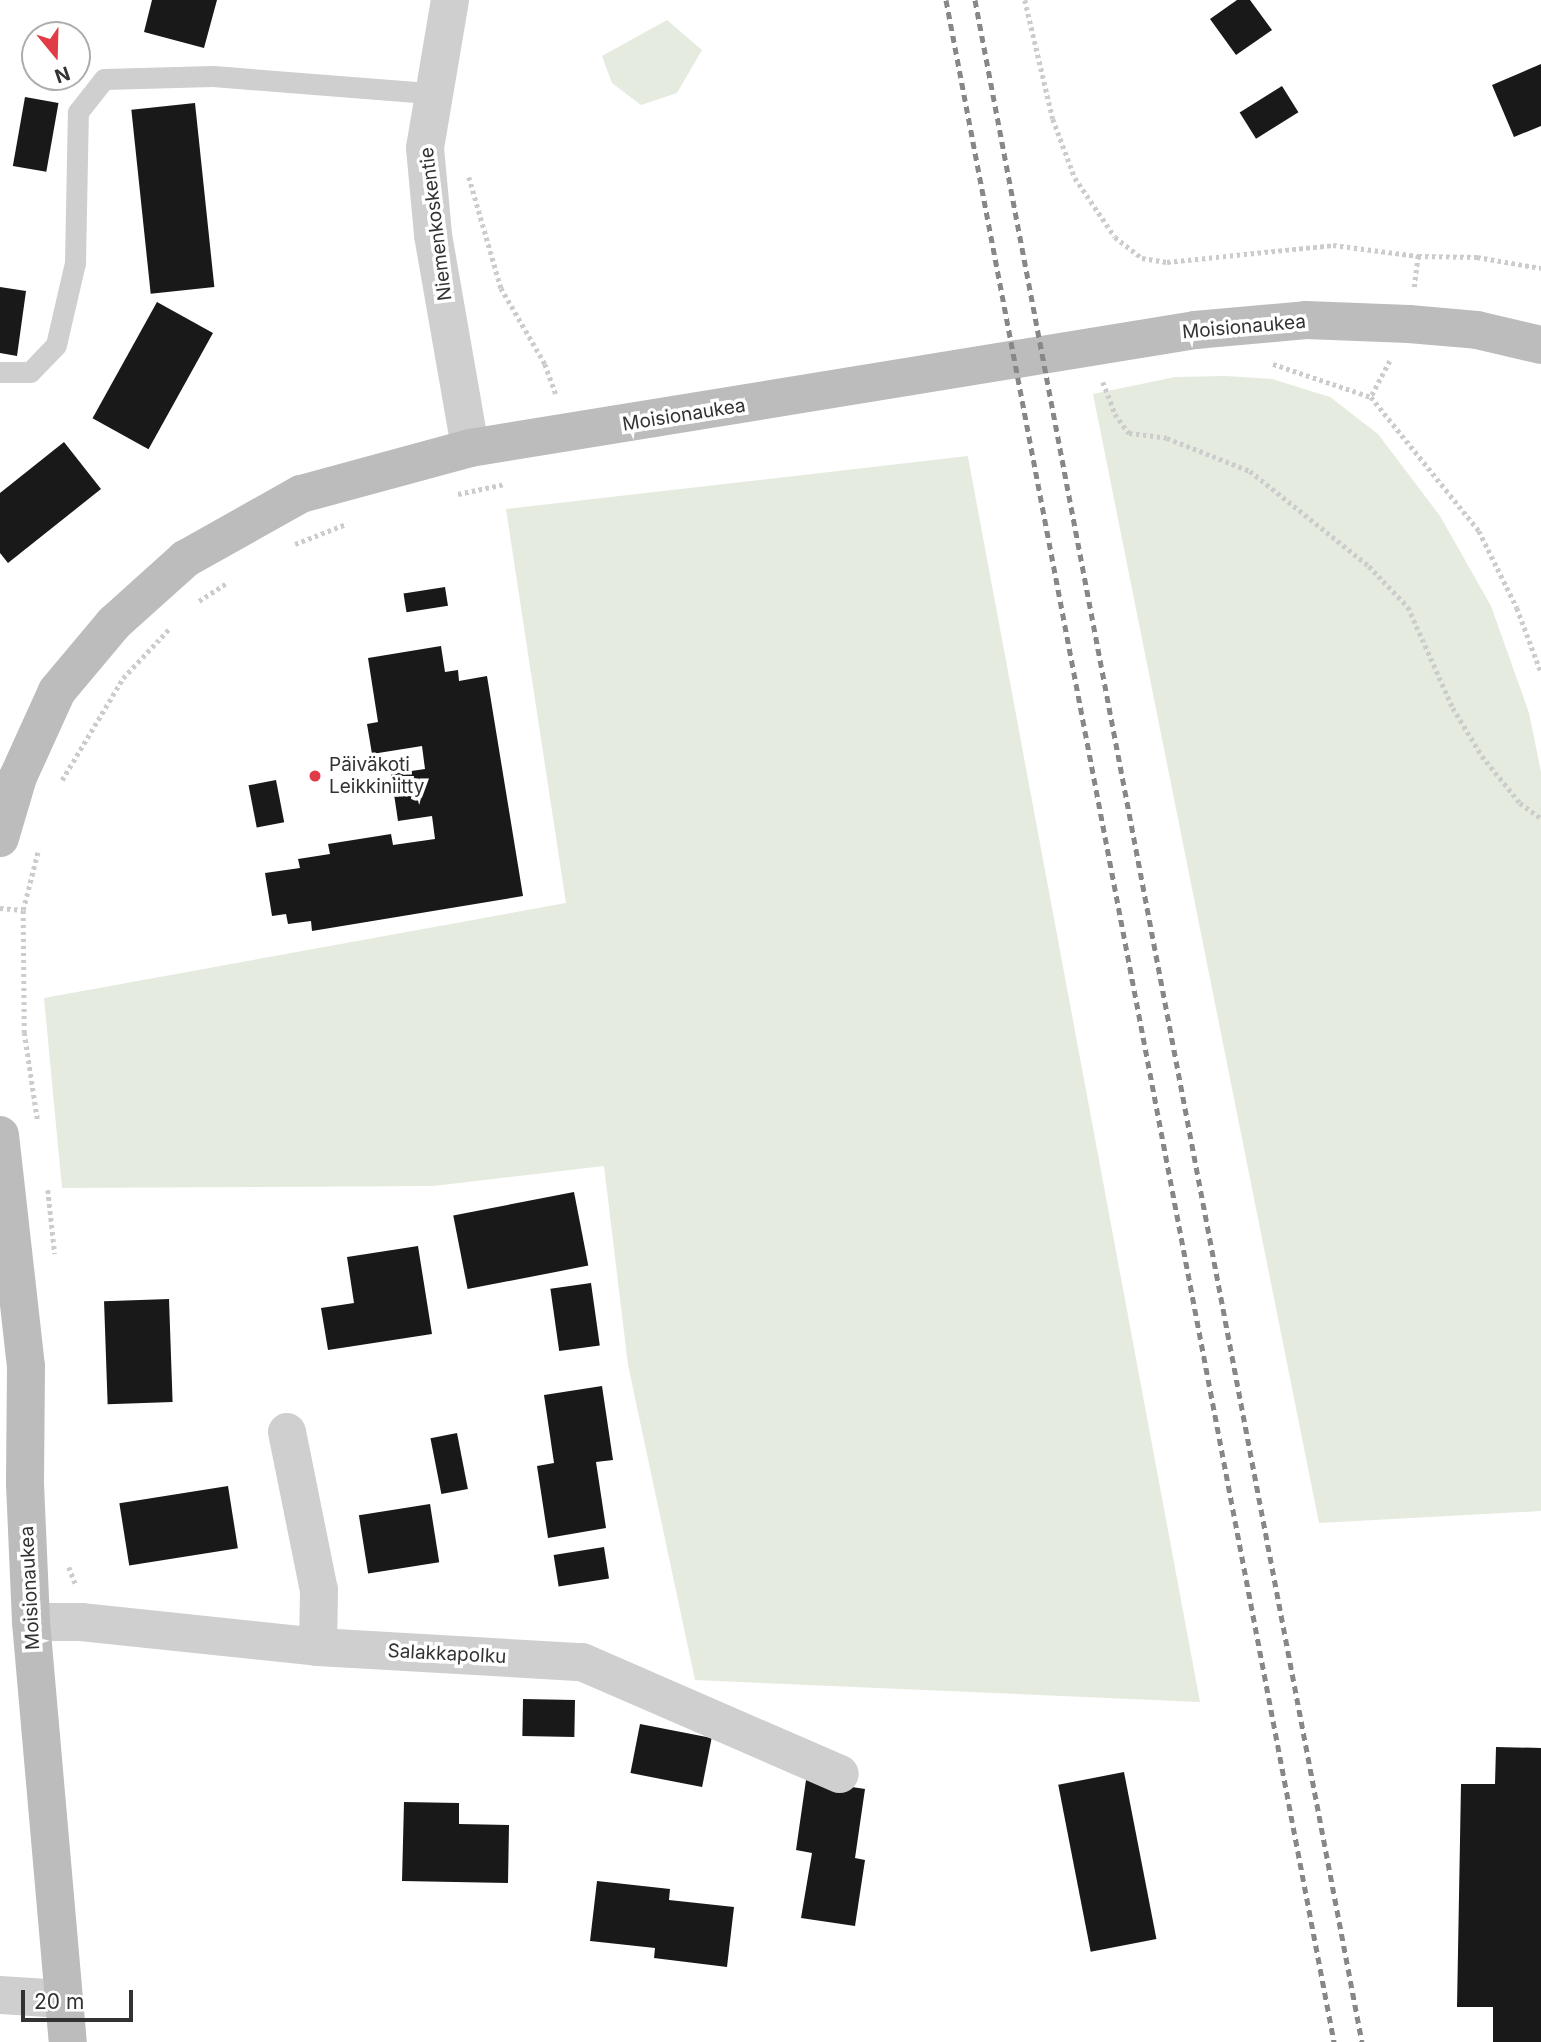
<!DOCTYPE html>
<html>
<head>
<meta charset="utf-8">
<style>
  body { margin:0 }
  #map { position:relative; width:1541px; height:2042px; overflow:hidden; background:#fff; font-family:Inter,sans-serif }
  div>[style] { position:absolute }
  .green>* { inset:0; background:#e5ebde }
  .building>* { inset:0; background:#191919; transform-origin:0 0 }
  .path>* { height:4.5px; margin-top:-2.25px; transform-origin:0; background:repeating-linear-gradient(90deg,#ccc 0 3.5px,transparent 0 7px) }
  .lane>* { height:21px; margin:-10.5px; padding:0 10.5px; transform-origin:10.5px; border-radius:10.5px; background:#cfcfcf }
  .street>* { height:38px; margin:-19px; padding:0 19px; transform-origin:19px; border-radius:19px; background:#cfcfcf }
  .secondary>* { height:38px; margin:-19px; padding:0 19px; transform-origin:19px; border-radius:19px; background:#bcbcbc }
  .rail>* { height:5px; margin-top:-2.5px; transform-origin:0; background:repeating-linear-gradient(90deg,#878787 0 7px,transparent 0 12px) }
  .dots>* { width:19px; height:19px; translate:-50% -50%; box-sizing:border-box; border:4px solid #fff; border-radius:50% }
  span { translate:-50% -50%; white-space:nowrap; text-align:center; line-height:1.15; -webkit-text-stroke:7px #fff; paint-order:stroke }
  .street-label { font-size:19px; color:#323232 }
  .poi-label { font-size:19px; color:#323232 }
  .left { translate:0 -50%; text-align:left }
  .north { position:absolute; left:21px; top:21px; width:70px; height:70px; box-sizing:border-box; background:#fff; border:2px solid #adadad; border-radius:50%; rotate:161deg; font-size:19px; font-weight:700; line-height:28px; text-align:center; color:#323232 }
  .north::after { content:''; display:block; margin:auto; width:24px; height:32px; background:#e13c46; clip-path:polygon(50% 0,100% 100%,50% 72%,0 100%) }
  .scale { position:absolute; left:21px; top:1990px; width:112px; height:32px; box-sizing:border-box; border:4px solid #323232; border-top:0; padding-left:9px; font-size:21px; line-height:24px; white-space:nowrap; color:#323232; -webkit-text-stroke:5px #fff; paint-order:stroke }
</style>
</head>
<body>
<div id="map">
  <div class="green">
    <div style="clip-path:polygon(667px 20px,702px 50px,677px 93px,641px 105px,612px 83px,602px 56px)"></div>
    <div style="clip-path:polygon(1226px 376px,1272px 379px,1330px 397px,1378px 434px,1440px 516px,1491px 606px,1529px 713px,1541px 772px,1541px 1511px,1319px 1523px,1093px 394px,1175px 377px)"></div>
    <div style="clip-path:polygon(968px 456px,968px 457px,1200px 1702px,695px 1680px,628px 1365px,604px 1166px,433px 1186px,62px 1188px,44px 998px,566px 903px,506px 509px)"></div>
  </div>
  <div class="building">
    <div style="clip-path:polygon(152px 0,217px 0,204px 48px,144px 32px)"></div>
    <div style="clip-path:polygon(1237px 0,1250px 0,1272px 30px,1236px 55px,1210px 19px)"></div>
    <div style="clip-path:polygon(1541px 64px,1541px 126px,1514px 137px,1492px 85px)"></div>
    <div style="left:1282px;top:86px;width:31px;height:50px;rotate:58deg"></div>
    <div style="left:25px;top:97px;width:34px;height:70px;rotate:10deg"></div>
    <div style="left:195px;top:103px;width:185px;height:64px;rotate:84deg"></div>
    <div style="clip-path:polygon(0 287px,26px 291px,17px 356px,0 353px)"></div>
    <div style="left:157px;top:302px;width:64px;height:133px;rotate:29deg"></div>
    <div style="clip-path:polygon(64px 442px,101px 489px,8px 563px,0 553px,0 493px)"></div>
    <div style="left:445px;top:587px;width:19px;height:42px;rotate:81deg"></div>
    <div style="clip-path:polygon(441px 646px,445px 672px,458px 670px,459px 681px,487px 676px,523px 896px,312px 931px,311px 921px,288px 924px,286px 914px,272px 916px,265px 873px,300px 868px,298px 859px,330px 854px,328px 844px,391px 834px,393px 845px,435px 839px,432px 816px,398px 821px,391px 774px,425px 769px,422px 746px,372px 754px,367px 724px,378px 722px,368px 658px)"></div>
    <div style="left:276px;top:780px;width:43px;height:28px;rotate:79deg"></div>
    <div style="left:574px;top:1192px;width:75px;height:123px;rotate:79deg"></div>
    <div style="clip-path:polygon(418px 1246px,432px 1334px,328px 1350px,321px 1308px,354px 1303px,347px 1257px)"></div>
    <div style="left:591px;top:1283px;width:63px;height:41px;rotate:82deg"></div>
    <div style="left:169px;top:1299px;width:103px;height:65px;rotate:88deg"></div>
    <div style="clip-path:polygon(602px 1386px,613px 1460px,596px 1462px,606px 1528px,548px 1538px,537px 1466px,554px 1463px,544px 1395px)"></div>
    <div style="left:457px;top:1433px;width:57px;height:27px;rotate:79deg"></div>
    <div style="left:228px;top:1486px;width:63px;height:110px;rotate:81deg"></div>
    <div style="left:430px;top:1504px;width:59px;height:72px;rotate:81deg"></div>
    <div style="left:604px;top:1547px;width:32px;height:51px;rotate:81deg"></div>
    <div style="left:523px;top:1699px;width:52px;height:37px;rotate:1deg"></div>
    <div style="left:640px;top:1724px;width:73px;height:50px;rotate:11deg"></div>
    <div style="clip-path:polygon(1496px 1747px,1541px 1748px,1541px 2042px,1493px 2042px,1493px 2007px,1457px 2007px,1461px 1784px,1495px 1784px)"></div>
    <div style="left:1124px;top:1772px;width:170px;height:67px;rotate:79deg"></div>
    <div style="clip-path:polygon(806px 1780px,865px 1789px,855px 1858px,865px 1860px,855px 1926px,801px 1918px,812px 1853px,796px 1850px)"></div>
    <div style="clip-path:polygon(404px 1802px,459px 1803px,459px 1824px,509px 1825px,508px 1883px,402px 1881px)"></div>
    <div style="clip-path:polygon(597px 1881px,670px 1889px,669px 1900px,734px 1907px,727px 1967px,654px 1958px,655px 1948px,590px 1941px)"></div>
  </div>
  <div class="path">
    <div style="left:1025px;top:0;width:122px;rotate:76.8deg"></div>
    <div style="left:1053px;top:119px;width:63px;rotate:69.6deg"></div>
    <div style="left:1075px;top:178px;width:71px;rotate:55.9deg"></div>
    <div style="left:1115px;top:237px;width:34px;rotate:38deg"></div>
    <div style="left:1142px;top:258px;width:25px;rotate:9deg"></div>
    <div style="left:1167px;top:262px;width:167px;rotate:-5.8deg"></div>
    <div style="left:1333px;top:245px;width:86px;rotate:7.4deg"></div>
    <div style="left:1418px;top:256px;width:59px;rotate:1deg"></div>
    <div style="left:1477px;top:257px;width:65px;rotate:9.8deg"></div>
    <div style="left:469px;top:177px;width:116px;rotate:73.9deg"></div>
    <div style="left:501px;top:288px;width:88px;rotate:59.9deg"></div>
    <div style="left:545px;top:364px;width:33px;rotate:70deg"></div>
    <div style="left:1414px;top:287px;width:31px;rotate:-83deg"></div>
    <div style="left:1390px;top:361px;width:41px;rotate:117.8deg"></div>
    <div style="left:1371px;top:397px;width:172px;rotate:51.1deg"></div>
    <div style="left:1479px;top:531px;width:86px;rotate:63.7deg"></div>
    <div style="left:1517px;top:608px;width:68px;rotate:69.4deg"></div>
    <div style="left:1273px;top:364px;width:103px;rotate:18.6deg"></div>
    <div style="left:1103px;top:382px;width:34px;rotate:69deg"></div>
    <div style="left:1115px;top:414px;width:24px;rotate:54deg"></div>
    <div style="left:1129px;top:433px;width:38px;rotate:7deg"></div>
    <div style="left:1167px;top:438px;width:89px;rotate:21.7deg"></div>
    <div style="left:1250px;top:471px;width:152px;rotate:38.6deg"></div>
    <div style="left:1369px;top:566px;width:57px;rotate:46.4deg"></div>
    <div style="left:1408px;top:607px;width:111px;rotate:66deg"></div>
    <div style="left:1453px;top:708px;width:56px;rotate:58.9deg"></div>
    <div style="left:1482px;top:756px;width:60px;rotate:51deg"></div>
    <div style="left:1520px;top:803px;width:26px;rotate:36deg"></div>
    <div style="left:458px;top:494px;width:48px;rotate:-12deg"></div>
    <div style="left:295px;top:544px;width:55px;rotate:-21.4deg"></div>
    <div style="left:199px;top:601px;width:33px;rotate:-33deg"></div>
    <div style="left:62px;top:780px;width:119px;rotate:-59.1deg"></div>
    <div style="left:123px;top:678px;width:69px;rotate:-46.8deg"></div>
    <div style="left:0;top:908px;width:23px;rotate:5deg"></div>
    <div style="left:37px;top:1119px;width:87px;rotate:-98.6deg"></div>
    <div style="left:24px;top:1033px;width:123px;rotate:-90.5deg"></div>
    <div style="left:23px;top:910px;width:61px;rotate:-75.7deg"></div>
    <div style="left:48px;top:1190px;width:64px;rotate:83.8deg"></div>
    <div style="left:69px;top:1567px;width:19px;rotate:69deg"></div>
  </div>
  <div class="lane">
    <div style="left:0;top:372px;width:30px"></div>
    <div style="left:30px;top:372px;width:37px;rotate:-46deg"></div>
    <div style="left:56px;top:345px;width:84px;rotate:-77deg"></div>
    <div style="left:75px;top:263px;width:151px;rotate:-88.9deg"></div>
    <div style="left:78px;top:112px;width:42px;rotate:-51.8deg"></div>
    <div style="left:104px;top:79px;width:109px;rotate:-1.6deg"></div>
    <div style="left:213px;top:76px;width:219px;rotate:4.5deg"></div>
  </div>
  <div class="street">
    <div style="left:450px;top:0;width:150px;rotate:99.6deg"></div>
    <div style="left:425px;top:148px;width:87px;rotate:84.7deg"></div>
    <div style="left:433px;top:235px;width:216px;rotate:80.1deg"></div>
    <div style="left:287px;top:1432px;width:161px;rotate:78.6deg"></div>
    <div style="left:319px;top:1590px;width:57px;rotate:91deg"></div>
    <div style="left:31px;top:1622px;width:50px"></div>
    <div style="left:81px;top:1622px;width:238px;rotate:6deg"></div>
    <div style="left:318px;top:1647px;width:264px;rotate:3.3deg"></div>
    <div style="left:582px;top:1662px;width:281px;rotate:23.5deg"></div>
    <div style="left:0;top:1995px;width:63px;rotate:3.6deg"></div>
  </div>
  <div class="secondary">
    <div style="left:0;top:838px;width:64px;rotate:-73.6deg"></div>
    <div style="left:18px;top:777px;width:94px;rotate:-65.6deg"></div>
    <div style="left:57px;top:691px;width:89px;rotate:-50deg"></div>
    <div style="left:114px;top:623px;width:96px;rotate:-42deg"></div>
    <div style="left:185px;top:559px;width:133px;rotate:-29.3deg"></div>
    <div style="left:301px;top:494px;width:175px;rotate:-15.2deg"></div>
    <div style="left:470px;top:448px;width:735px;rotate:-9.24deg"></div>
    <div style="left:1195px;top:330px;width:111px;rotate:-5.1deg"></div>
    <div style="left:1306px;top:320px;width:103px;rotate:2.2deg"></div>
    <div style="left:1409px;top:324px;width:68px;rotate:5deg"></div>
    <div style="left:1477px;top:330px;width:66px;rotate:13.2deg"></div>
    <div style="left:0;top:1135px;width:232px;rotate:83.6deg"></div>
    <div style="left:26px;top:1366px;width:118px;rotate:90.5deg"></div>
    <div style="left:25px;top:1484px;width:138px;rotate:87.5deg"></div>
    <div style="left:31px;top:1622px;width:422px;rotate:85deg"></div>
  </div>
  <div class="rail">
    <div style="left:946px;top:0;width:2079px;rotate:79.24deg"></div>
    <div style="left:975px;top:0;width:2078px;rotate:79.27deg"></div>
  </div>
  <div class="dots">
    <div style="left:315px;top:776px;background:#e13c46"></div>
  </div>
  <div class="street-label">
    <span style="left:436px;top:224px;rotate:-97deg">Niemenkoskentie</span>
    <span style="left:1244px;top:327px;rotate:-5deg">Moisionaukea</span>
    <span style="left:684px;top:415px;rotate:-9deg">Moisionaukea</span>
    <span style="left:30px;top:1588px;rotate:-93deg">Moisionaukea</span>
    <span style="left:447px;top:1654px;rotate:3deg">Salakkapolku</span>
  </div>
  <div class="poi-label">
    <span class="left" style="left:329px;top:776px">Päiväkoti<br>Leikkiniitty</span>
  </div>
  <div class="north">N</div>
  <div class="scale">20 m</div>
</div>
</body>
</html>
